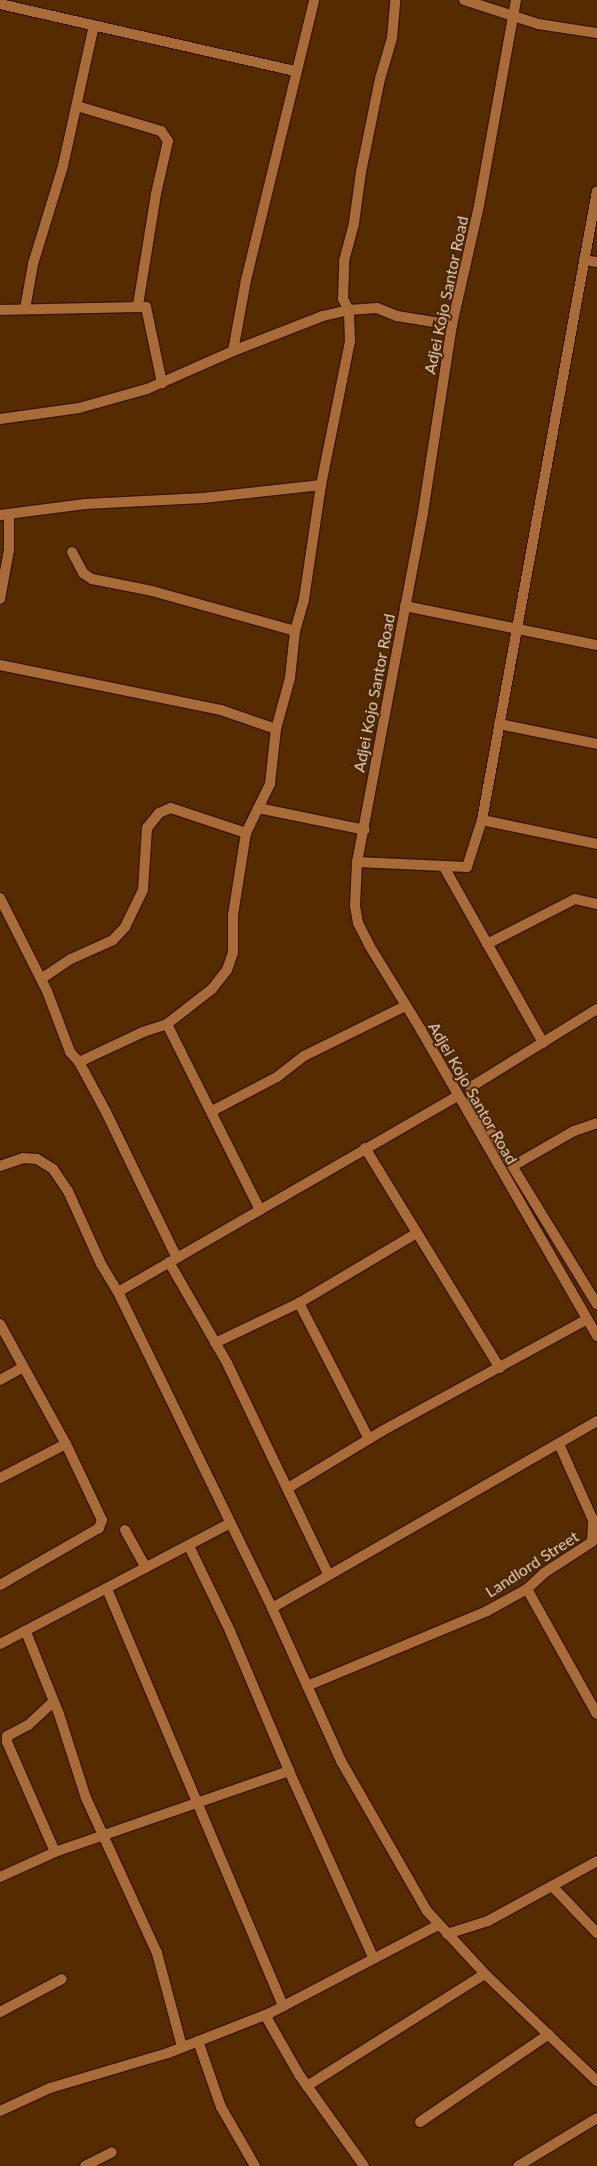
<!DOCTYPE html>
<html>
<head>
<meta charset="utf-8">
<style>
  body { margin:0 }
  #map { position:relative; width:597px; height:2166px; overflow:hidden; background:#572b00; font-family:Lato,sans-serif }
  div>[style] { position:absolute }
  .roads { filter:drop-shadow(1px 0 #341600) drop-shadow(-1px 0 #341600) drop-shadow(0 1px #341600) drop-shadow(0 -1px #341600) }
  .street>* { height:10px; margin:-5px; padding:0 5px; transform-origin:5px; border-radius:5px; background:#a96b37 }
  span { translate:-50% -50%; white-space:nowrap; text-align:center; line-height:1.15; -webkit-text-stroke:4px #452508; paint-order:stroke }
  .street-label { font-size:16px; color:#f3d1b7 }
</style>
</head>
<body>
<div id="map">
  <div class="roads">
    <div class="street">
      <div style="left:464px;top:0;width:78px;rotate:18deg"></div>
      <div style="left:538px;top:24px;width:60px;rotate:8.7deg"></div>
      <div style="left:516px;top:0;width:209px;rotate:100.2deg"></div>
      <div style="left:479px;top:206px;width:122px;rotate:102.8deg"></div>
      <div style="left:452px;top:325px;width:190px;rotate:98.8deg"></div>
      <div style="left:423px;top:513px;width:355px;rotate:100.7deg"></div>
      <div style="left:357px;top:862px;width:44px;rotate:92.6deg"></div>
      <div style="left:355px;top:906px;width:17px;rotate:80deg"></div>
      <div style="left:358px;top:923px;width:25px;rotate:63deg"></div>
      <div style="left:369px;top:945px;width:100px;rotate:58.5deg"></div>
      <div style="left:421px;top:1030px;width:353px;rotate:60.1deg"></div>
      <div style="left:0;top:4px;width:303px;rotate:12.8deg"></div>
      <div style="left:77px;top:106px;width:88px;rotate:16.6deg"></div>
      <div style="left:161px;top:131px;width:12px;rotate:55deg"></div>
      <div style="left:168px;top:141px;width:54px;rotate:102.8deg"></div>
      <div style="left:156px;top:194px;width:112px;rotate:99.2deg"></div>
      <div style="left:584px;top:260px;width:13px;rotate:9deg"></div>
      <div style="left:25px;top:309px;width:46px;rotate:-79.9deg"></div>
      <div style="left:33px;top:264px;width:102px;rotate:-73deg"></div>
      <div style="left:63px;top:166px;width:144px;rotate:-77.6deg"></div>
      <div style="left:0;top:310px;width:146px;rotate:-1.2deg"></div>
      <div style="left:146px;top:307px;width:78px;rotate:78.1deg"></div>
      <div style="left:233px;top:351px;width:72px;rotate:-79.6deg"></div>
      <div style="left:246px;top:280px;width:288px;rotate:-76.3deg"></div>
      <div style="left:0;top:419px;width:80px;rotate:-7.9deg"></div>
      <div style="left:79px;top:408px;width:71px;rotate:-15.6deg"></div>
      <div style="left:147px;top:389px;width:94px;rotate:-23.8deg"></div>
      <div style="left:233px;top:351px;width:97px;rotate:-21.3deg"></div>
      <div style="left:323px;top:316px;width:27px;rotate:-13deg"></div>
      <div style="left:349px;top:310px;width:28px;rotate:-4deg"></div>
      <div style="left:377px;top:308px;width:22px;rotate:22deg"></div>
      <div style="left:397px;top:316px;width:56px;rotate:9.3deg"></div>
      <div style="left:0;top:515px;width:86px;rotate:-7.4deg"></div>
      <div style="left:85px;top:504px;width:118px;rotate:-2.9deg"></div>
      <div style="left:203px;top:498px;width:119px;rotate:-6.3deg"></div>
      <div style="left:72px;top:552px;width:24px;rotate:62deg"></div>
      <div style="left:83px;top:573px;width:11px;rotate:34deg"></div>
      <div style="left:92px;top:579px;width:61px;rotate:11.3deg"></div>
      <div style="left:152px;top:591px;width:148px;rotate:15.6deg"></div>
      <div style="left:0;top:599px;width:50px;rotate:-79.6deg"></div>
      <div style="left:9px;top:550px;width:36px;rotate:-90deg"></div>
      <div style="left:405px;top:606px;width:196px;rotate:11.5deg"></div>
      <div style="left:0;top:665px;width:226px;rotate:11.5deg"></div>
      <div style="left:221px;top:710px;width:58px;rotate:19.1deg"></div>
      <div style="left:499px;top:724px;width:100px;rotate:11.5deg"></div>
      <div style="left:258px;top:808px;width:109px;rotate:11.6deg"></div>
      <div style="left:482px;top:820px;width:117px;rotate:11.8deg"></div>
      <div style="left:357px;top:862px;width:110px;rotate:2.6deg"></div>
      <div style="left:467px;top:867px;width:49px;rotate:-72.3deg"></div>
      <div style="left:482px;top:820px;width:639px;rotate:-79.64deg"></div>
      <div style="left:444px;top:867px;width:202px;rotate:60.6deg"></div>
      <div style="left:0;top:898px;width:104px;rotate:63.2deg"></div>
      <div style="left:47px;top:991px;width:65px;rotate:69.3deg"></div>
      <div style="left:70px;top:1052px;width:13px;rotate:48deg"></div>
      <div style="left:79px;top:1062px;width:57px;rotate:61.6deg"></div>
      <div style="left:106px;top:1112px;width:162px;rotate:64.1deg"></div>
      <div style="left:487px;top:944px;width:99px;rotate:-27.1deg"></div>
      <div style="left:575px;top:899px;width:23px;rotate:13deg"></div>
      <div style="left:41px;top:979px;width:36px;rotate:-34deg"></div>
      <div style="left:71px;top:959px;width:46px;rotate:-24.3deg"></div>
      <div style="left:113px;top:940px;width:18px;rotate:-47deg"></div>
      <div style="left:125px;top:927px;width:41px;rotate:-64.1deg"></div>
      <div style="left:143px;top:890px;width:62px;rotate:-86.3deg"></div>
      <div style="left:147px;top:828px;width:19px;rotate:-51deg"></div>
      <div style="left:159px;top:813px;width:13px;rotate:-23deg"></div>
      <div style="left:171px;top:808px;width:79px;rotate:18.4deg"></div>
      <div style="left:597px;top:1009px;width:145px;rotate:148.3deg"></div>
      <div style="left:474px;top:1085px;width:8px;rotate:120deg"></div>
      <div style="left:470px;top:1092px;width:10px;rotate:73deg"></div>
      <div style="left:473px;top:1102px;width:237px;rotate:58.5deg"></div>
      <div style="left:79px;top:1062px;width:71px;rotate:-25.1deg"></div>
      <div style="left:143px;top:1032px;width:25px;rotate:-18deg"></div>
      <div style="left:212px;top:1111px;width:73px;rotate:-27.6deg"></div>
      <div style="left:277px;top:1077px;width:34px;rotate:-38deg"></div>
      <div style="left:304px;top:1056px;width:113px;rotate:-26.3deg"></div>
      <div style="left:365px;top:1148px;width:258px;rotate:58.5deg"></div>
      <div style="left:0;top:1166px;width:24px;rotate:-19deg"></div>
      <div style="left:23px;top:1158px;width:14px;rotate:4deg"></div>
      <div style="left:37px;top:1159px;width:19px;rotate:32deg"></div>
      <div style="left:53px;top:1169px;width:27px;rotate:56deg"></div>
      <div style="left:68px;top:1191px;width:80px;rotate:65.7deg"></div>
      <div style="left:101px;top:1264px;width:33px;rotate:59deg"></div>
      <div style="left:118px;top:1292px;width:352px;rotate:64deg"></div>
      <div style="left:272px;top:1608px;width:168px;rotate:65.7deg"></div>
      <div style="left:341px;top:1761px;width:173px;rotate:60.2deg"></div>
      <div style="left:427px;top:1911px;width:86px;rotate:47.4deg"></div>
      <div style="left:485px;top:1974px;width:155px;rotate:43.7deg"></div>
      <div style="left:513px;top:1166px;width:70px;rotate:-29.8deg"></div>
      <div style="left:574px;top:1131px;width:24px;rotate:-19deg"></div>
      <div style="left:260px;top:1210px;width:208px;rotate:-116.6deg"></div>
      <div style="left:167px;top:1024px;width:57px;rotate:-37.9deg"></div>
      <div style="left:212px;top:989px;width:24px;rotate:-52deg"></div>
      <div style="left:227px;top:970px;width:18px;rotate:-71deg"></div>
      <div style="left:233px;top:953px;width:38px;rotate:-90deg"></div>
      <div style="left:233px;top:915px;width:83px;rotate:-81deg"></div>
      <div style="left:246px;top:833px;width:55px;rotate:-63.9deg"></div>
      <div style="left:270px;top:784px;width:55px;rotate:-83.8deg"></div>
      <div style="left:276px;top:729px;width:53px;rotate:-74.6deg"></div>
      <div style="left:290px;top:678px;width:47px;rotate:-83.9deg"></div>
      <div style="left:295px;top:631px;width:33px;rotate:-74deg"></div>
      <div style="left:304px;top:599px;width:115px;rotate:-81.5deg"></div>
      <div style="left:321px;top:485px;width:147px;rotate:-78.6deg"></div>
      <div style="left:350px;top:341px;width:31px;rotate:-92deg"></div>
      <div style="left:349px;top:310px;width:13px;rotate:-119deg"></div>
      <div style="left:343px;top:299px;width:38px;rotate:-88deg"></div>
      <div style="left:344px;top:261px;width:39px;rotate:-75deg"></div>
      <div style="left:354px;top:223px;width:51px;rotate:-82.2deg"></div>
      <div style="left:361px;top:172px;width:95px;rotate:-78.5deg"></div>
      <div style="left:380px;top:79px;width:43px;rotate:-73.7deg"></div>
      <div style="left:392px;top:38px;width:38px;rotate:-85deg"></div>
      <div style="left:169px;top:1262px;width:116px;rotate:60.1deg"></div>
      <div style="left:227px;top:1363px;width:234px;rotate:64.4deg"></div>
      <div style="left:118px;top:1292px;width:392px;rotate:-30deg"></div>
      <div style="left:299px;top:1303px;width:153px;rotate:62.8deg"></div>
      <div style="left:0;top:1324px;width:137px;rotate:61.2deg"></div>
      <div style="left:66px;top:1444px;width:84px;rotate:64.7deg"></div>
      <div style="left:102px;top:1520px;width:9px;rotate:111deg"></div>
      <div style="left:99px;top:1528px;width:114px;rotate:150.1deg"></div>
      <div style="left:215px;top:1343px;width:93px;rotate:-25.5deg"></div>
      <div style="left:299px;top:1303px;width:137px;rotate:-30.7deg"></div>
      <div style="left:0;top:1380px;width:26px;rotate:-29deg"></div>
      <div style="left:0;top:1478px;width:74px;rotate:-27.3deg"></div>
      <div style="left:288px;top:1488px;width:110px;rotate:-31.2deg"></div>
      <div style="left:382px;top:1431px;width:232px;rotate:-28.6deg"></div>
      <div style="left:125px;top:1530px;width:43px;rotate:61.1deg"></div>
      <div style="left:189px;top:1546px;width:94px;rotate:64.2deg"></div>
      <div style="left:230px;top:1631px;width:152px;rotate:67.1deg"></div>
      <div style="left:289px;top:1771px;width:206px;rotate:65.7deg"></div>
      <div style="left:107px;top:1589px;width:453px;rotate:67.1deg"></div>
      <div style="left:527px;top:1589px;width:143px;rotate:60.8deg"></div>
      <div style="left:272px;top:1608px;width:375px;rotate:-29.9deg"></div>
      <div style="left:26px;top:1632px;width:88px;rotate:68.1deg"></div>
      <div style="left:59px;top:1714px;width:88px;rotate:72.2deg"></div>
      <div style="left:86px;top:1798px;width:170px;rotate:65.4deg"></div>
      <div style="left:157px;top:1953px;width:97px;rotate:75.1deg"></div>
      <div style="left:0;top:1644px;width:259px;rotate:-27.7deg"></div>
      <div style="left:307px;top:1686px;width:195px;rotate:-22.6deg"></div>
      <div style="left:487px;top:1611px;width:46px;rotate:-28.8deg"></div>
      <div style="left:527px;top:1589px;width:23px;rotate:-43deg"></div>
      <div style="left:544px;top:1573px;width:57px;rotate:-32.9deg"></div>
      <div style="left:592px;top:1542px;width:22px;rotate:-87deg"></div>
      <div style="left:593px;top:1520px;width:83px;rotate:-114.1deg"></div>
      <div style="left:53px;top:1702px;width:34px;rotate:137deg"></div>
      <div style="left:28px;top:1725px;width:24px;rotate:152deg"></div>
      <div style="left:7px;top:1736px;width:6px;rotate:90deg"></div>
      <div style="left:7px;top:1742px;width:120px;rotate:66.4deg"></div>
      <div style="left:0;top:1877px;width:60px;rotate:-24.4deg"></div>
      <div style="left:55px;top:1852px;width:248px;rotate:-19.1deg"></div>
      <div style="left:552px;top:1886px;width:65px;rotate:46.2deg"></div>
      <div style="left:447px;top:1934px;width:43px;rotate:-17.6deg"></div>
      <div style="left:488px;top:1921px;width:124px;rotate:-28.8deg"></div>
      <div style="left:0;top:2012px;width:70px;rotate:-28deg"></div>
      <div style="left:265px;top:2015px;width:70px;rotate:60.2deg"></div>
      <div style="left:300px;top:2076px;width:110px;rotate:54.6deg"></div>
      <div style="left:198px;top:2041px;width:70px;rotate:70.8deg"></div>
      <div style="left:221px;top:2107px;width:68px;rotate:60deg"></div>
      <div style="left:307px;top:2086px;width:210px;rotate:-32.2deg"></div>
      <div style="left:0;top:2111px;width:55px;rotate:-24.7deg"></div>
      <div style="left:50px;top:2088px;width:123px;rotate:-16.5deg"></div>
      <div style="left:168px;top:2053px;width:110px;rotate:-21.4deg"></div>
      <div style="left:270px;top:2013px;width:190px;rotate:-27.6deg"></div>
      <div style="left:420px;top:2122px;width:156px;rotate:-34.3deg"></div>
      <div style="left:85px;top:2166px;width:30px;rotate:-27deg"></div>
      <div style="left:518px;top:2166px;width:92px;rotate:-31.3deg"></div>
    </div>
  </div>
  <div class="street-label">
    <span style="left:446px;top:295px;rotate:-78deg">Adjei Kojo Santor Road</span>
    <span style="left:374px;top:693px;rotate:-79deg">Adjei Kojo Santor Road</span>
    <span style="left:473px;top:1093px;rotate:60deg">Adjei Kojo Santor Road</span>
    <span style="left:532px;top:1564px;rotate:-33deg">Landlord Street</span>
  </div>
</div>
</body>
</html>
